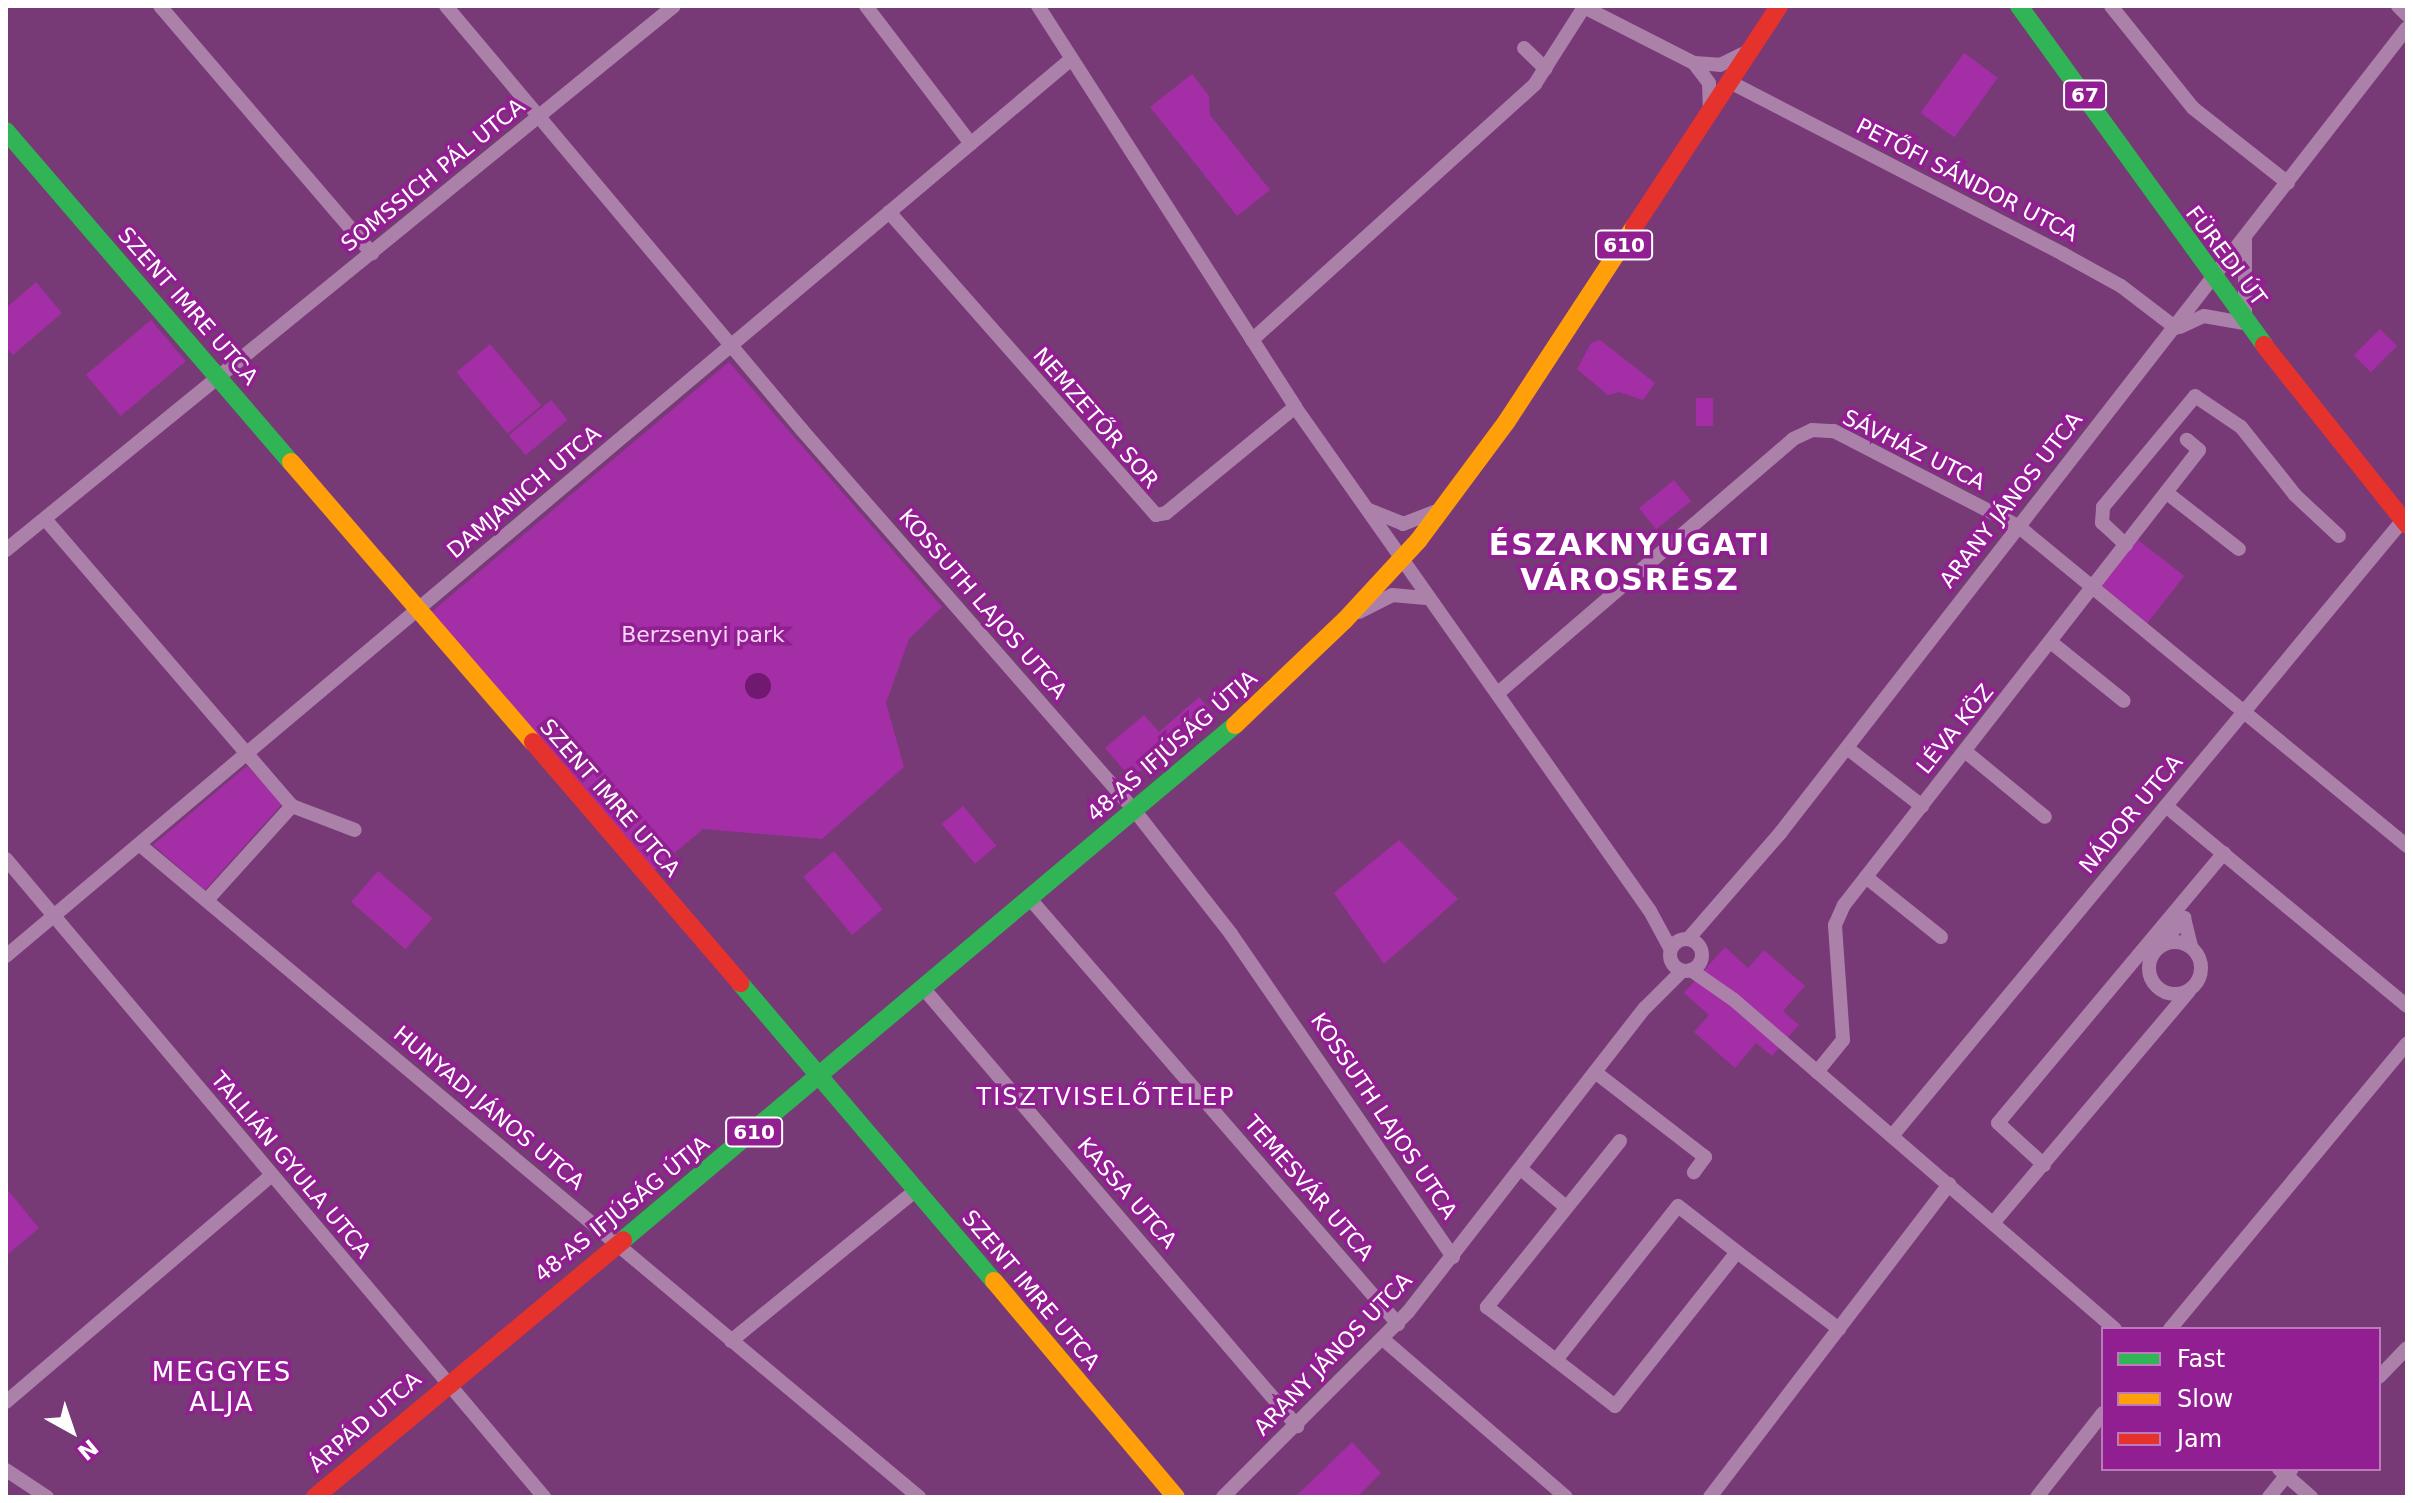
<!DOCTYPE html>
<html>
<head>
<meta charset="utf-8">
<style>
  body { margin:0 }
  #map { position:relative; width:2413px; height:1503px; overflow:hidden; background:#783977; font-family:"DejaVu Sans",sans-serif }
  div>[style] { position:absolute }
  .green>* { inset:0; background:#a42ea5; transform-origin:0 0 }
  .water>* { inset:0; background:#711870 }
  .round { border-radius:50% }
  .street>* { height:14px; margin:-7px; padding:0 7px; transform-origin:7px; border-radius:7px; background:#ab81aa }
  .street>.ring { margin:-7px; padding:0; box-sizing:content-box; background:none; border:14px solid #ab81aa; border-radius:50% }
  .fast>* { height:18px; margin:-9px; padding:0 9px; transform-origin:9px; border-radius:9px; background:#30b455 }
  .slow>* { height:18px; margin:-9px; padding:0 9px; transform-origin:9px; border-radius:9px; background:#ff9f0a }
  .jam>* { height:18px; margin:-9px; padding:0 9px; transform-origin:9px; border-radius:9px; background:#e5322d }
  span { translate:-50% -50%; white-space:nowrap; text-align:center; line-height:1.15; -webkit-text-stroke:7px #921f91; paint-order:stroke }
  .shield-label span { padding:2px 6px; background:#921f91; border:2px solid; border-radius:6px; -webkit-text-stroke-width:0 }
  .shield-label { font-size:20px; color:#fff; font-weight:700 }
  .street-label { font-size:22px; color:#fff }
  .park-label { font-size:22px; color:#f9d6fa }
  .neighbourhood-label { font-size:24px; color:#fff; letter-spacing:2px }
  .quarter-label { font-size:26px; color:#fff; letter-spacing:2px }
  .district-label { font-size:30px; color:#fff; font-weight:700; letter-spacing:2px }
  .frame { position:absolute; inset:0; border:8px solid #fff; pointer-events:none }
  .legend { position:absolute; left:2101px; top:1327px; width:280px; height:144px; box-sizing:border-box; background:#921f91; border:2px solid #be79bd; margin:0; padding:10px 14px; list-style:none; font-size:24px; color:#fff }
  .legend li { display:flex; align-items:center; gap:16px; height:40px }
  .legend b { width:40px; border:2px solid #be79bd }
  .north { position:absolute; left:32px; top:1391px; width:80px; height:80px; -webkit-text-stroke:6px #921f91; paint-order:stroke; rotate:140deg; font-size:22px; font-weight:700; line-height:32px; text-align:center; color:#fff }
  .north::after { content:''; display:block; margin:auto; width:28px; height:36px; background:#fff; clip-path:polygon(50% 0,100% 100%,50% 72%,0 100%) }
</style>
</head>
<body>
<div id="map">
  <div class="green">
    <div style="left:1964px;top:53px;width:42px;height:74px;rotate:36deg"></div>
    <div style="clip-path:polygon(1192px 74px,1209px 96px,1210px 115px,1270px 190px,1237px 216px,1150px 107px)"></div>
    <div style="clip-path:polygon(36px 282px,62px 313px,13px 355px,6px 347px,6px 308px)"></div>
    <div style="left:151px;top:320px;width:54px;height:85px;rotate:50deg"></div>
    <div style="left:2380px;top:329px;width:24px;height:37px;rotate:45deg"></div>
    <div style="clip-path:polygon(1600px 340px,1655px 383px,1643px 400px,1619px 392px,1608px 395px,1577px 369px,1591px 343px)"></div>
    <div style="left:490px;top:344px;width:80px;height:44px;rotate:50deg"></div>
    <div style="clip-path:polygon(729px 362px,942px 607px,909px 639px,886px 703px,904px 767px,822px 839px,703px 829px,651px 873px,429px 614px)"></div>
    <div style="left:1696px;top:398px;width:17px;height:28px"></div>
    <div style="left:551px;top:400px;width:26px;height:55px;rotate:50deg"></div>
    <div style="left:1674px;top:480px;width:27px;height:45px;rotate:51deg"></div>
    <div style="left:2133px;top:536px;width:65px;height:61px;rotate:38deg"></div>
    <div style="clip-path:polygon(1199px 697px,1212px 711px,1144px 771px,1125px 771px,1105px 748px,1144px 715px,1159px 732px)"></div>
    <div style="clip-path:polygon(247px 766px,282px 804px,205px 890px,153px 845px)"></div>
    <div style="left:963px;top:806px;width:52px;height:28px;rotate:50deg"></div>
    <div style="clip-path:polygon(1399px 840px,1458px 899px,1384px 964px,1334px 893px)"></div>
    <div style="left:834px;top:851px;width:76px;height:40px;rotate:50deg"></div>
    <div style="left:378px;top:871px;width:72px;height:41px;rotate:41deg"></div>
    <div style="clip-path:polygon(1725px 947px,1748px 968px,1764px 950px,1805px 986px,1783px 1011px,1799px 1025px,1772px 1056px,1756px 1043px,1735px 1068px,1694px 1032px,1709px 1015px,1684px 993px)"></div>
    <div style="clip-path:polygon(6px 1188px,39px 1228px,6px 1256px)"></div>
    <div style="clip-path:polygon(1352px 1442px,1381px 1473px,1357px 1497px,1295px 1497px)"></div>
  </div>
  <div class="water">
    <div class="round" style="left:745px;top:673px;width:26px;height:26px"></div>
  </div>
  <div class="street">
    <div style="left:160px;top:6px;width:326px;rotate:49.4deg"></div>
    <div style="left:446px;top:6px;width:554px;rotate:49.98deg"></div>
    <div style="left:802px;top:430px;width:506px;rotate:48.85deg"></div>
    <div style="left:1135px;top:811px;width:156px;rotate:52deg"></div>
    <div style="left:1231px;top:934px;width:392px;rotate:55.5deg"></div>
    <div style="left:866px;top:6px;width:173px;rotate:52.7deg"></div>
    <div style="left:1038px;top:6px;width:476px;rotate:57.3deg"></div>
    <div style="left:1295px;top:407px;width:616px;rotate:54.84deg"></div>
    <div style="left:1650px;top:911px;width:42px;rotate:61.6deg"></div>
    <div style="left:1582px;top:6px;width:126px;rotate:27deg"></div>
    <div style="left:1694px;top:63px;width:26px;rotate:4deg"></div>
    <div style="left:1720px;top:65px;width:28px;rotate:-26deg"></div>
    <div style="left:2111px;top:6px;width:131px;rotate:51.2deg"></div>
    <div style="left:2193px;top:108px;width:121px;rotate:38.3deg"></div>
    <div style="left:2398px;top:6px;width:13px;rotate:45deg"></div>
    <div style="left:1524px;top:48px;width:30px;rotate:44deg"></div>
    <div style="left:1694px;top:63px;width:25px;rotate:53deg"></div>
    <div style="left:1709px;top:83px;width:25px;rotate:88deg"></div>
    <div style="left:1730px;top:82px;width:375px;rotate:27.3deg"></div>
    <div style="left:2063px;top:254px;width:66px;rotate:28.9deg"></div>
    <div style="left:2121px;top:286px;width:69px;rotate:37.4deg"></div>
    <div style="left:889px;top:212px;width:404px;rotate:48.6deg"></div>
    <div style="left:1156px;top:515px;width:10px;rotate:-11deg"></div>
    <div style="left:1166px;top:513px;width:167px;rotate:-39.4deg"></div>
    <div style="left:2245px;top:239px;width:75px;rotate:90deg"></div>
    <div style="left:2180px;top:327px;width:26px;rotate:-25deg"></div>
    <div style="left:2204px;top:316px;width:41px;rotate:9.9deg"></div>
    <div style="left:1252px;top:340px;width:382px;rotate:-42.1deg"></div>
    <div style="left:1535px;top:84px;width:91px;rotate:-57.5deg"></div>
    <div style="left:2167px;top:493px;width:91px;rotate:37.9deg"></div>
    <div style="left:1369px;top:510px;width:37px;rotate:22deg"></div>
    <div style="left:1403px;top:524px;width:34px;rotate:-21deg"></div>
    <div style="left:45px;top:519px;width:379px;rotate:49.3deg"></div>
    <div style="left:292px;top:806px;width:67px;rotate:20.9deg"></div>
    <div style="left:2126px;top:545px;width:33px;rotate:-137deg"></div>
    <div style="left:2102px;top:523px;width:16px;rotate:-86deg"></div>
    <div style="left:2103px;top:507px;width:144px;rotate:-50.3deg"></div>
    <div style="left:2195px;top:396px;width:55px;rotate:34deg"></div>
    <div style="left:2241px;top:427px;width:87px;rotate:51.5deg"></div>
    <div style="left:2295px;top:495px;width:60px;rotate:43deg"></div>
    <div style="left:6px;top:550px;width:861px;rotate:-39.16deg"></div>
    <div style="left:1359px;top:612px;width:37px;rotate:-27deg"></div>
    <div style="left:1392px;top:595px;width:37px;rotate:5deg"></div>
    <div style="left:2052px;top:643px;width:92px;rotate:38.9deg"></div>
    <div style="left:1498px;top:693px;width:389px;rotate:-40.7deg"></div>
    <div style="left:1793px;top:439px;width:21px;rotate:-25deg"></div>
    <div style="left:1812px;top:430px;width:22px;rotate:3deg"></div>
    <div style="left:1834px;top:431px;width:207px;rotate:27.3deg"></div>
    <div style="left:2018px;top:526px;width:504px;rotate:39.44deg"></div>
    <div style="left:1847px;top:748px;width:95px;rotate:37.7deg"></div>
    <div style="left:1966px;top:752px;width:102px;rotate:39.4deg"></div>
    <div style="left:2166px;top:806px;width:313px;rotate:39.7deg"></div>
    <div style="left:140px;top:845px;width:1016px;rotate:39.93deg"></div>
    <div style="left:6px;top:859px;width:835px;rotate:49.86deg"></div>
    <div style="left:1866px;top:877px;width:96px;rotate:38.7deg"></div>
    <div style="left:207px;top:900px;width:127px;rotate:-47.9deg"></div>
    <div style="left:1031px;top:900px;width:561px;rotate:49.12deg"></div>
    <div style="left:1689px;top:938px;width:140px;rotate:-49deg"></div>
    <div style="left:1781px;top:832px;width:1019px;rotate:-52.1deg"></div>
    <div class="ring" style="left:1670px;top:939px;width:18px;height:18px"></div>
    <div class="ring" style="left:2149px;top:942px;width:38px;height:38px"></div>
    <div style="left:2159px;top:946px;width:38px;rotate:-48deg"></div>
    <div style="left:2184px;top:918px;width:30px;rotate:76deg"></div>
    <div style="left:6px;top:956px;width:1391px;rotate:-40.1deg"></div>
    <div style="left:1691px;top:970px;width:52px;rotate:34.9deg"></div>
    <div style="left:1734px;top:1000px;width:503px;rotate:40.81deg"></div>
    <div style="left:924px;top:989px;width:575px;rotate:49.52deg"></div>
    <div style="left:1595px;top:1072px;width:139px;rotate:37.7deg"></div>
    <div style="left:1705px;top:1157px;width:19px;rotate:126deg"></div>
    <div style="left:1817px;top:1072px;width:41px;rotate:-50.9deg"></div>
    <div style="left:1843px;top:1040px;width:115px;rotate:-94deg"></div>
    <div style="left:1835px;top:925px;width:22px;rotate:-66deg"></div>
    <div style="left:1844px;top:905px;width:577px;rotate:-52.04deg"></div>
    <div style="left:2199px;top:450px;width:16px;rotate:-140deg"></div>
    <div style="left:1892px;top:1136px;width:800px;rotate:-50.32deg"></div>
    <div style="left:1620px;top:1141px;width:213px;rotate:128.7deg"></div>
    <div style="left:1487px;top:1307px;width:162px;rotate:37.7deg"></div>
    <div style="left:1615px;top:1406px;width:196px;rotate:-51.6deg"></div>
    <div style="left:1737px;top:1252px;width:128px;rotate:37deg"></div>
    <div style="left:2044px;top:1165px;width:62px;rotate:-137.6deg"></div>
    <div style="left:1998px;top:1123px;width:352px;rotate:-50.1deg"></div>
    <div style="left:1521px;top:1169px;width:59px;rotate:40.2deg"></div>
    <div style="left:1994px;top:1222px;width:302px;rotate:-49.8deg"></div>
    <div style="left:2170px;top:1329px;width:371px;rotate:-50.3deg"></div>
    <div style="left:1384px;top:1340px;width:240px;rotate:40.8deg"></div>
    <div style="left:731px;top:1341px;width:237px;rotate:-39.2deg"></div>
    <div style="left:1556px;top:1360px;width:196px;rotate:-51.6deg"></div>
    <div style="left:1678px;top:1206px;width:75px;rotate:37.9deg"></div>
    <div style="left:2379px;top:1377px;width:40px;rotate:-46deg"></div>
    <div style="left:6px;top:1402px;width:348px;rotate:-40.5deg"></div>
    <div style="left:2279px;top:1469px;width:43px;rotate:41.2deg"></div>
    <div style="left:6px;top:1470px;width:49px;rotate:33.4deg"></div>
    <div style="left:1223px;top:1497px;width:262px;rotate:-45deg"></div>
    <div style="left:1408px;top:1312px;width:385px;rotate:-52.1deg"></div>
    <div style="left:1645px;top:1008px;width:52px;rotate:-45deg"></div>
    <div style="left:1710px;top:1497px;width:394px;rotate:-52.6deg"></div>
    <div style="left:2037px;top:1497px;width:107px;rotate:-51.8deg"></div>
    <div style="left:2269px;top:1497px;width:36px;rotate:-51deg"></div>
  </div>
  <div class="fast">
    <div style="left:2019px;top:6px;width:418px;rotate:54.1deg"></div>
    <div style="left:6px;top:131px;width:437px;rotate:49.3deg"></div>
    <div style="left:740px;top:983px;width:392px;rotate:49.6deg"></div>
    <div style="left:623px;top:1240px;width:800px;rotate:-40.08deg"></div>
  </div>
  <div class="slow">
    <div style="left:291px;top:462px;width:370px;rotate:49.2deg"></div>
    <div style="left:1235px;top:725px;width:152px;rotate:-43.7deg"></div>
    <div style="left:1345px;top:620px;width:108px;rotate:-47.3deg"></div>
    <div style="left:1418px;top:541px;width:149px;rotate:-53.4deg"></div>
    <div style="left:1507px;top:421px;width:232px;rotate:-56.8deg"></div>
    <div style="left:994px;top:1281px;width:282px;rotate:49.9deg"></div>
  </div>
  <div class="jam">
    <div style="left:1634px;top:227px;width:264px;rotate:-56.7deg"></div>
    <div style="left:2264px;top:345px;width:230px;rotate:51.5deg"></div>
    <div style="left:533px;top:742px;width:318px;rotate:49.3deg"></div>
    <div style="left:315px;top:1497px;width:401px;rotate:-39.8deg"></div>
  </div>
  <div class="shield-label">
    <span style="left:2085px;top:95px">67</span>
    <span style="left:1624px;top:245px">610</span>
    <span style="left:754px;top:1132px">610</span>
  </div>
  <div class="street-label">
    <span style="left:433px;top:175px;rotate:-39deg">SOMSSICH PÁL UTCA</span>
    <span style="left:1967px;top:180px;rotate:27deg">PETŐFI SÁNDOR UTCA</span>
    <span style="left:2226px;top:256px;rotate:53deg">FÜREDI ÚT</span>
    <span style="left:188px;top:306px;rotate:49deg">SZENT IMRE UTCA</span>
    <span style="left:1096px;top:418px;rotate:49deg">NEMZETŐR SOR</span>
    <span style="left:1914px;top:450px;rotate:26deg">SÁVHÁZ UTCA</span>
    <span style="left:524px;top:492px;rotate:-40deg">DAMJANICH UTCA</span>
    <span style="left:2011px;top:500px;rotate:-52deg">ARANY JÁNOS UTCA</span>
    <span style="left:983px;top:604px;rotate:49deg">KOSSUTH LAJOS UTCA</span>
    <span style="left:1955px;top:729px;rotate:-51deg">LÉVA KÖZ</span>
    <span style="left:1172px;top:746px;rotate:-41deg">48-AS IFJÚSÁG ÚTJA</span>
    <span style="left:610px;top:798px;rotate:49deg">SZENT IMRE UTCA</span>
    <span style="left:2131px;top:814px;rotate:-50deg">NÁDOR UTCA</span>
    <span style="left:489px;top:1108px;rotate:40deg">HUNYADI JÁNOS UTCA</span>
    <span style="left:1384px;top:1116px;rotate:56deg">KOSSUTH LAJOS UTCA</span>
    <span style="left:291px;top:1165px;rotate:50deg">TALLIÁN GYULA UTCA</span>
    <span style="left:1309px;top:1188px;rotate:49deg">TEMESVÁR UTCA</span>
    <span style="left:1127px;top:1193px;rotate:49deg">KASSA UTCA</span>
    <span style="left:622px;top:1209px;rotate:-39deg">48-AS IFJÚSÁG ÚTJA</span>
    <span style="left:1031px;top:1290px;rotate:50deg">SZENT IMRE UTCA</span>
    <span style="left:1333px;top:1354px;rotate:-46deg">ARANY JÁNOS UTCA</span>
    <span style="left:365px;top:1422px;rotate:-41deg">ÁRPÁD UTCA</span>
  </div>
  <div class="park-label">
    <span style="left:703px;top:635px">Berzsenyi park</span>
  </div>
  <div class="neighbourhood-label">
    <span style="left:1106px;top:1098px">TISZTVISELŐTELEP</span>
  </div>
  <div class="quarter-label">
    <span style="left:222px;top:1388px">MEGGYES<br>ALJA</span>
  </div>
  <div class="district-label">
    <span style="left:1630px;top:562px">ÉSZAKNYUGATI<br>VÁROSRÉSZ</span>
  </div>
  <div class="frame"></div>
  <ul class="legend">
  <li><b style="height:10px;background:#30b455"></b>Fast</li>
  <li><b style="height:10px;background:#ff9f0a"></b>Slow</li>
  <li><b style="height:10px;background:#e5322d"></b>Jam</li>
  </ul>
  <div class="north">N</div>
</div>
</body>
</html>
